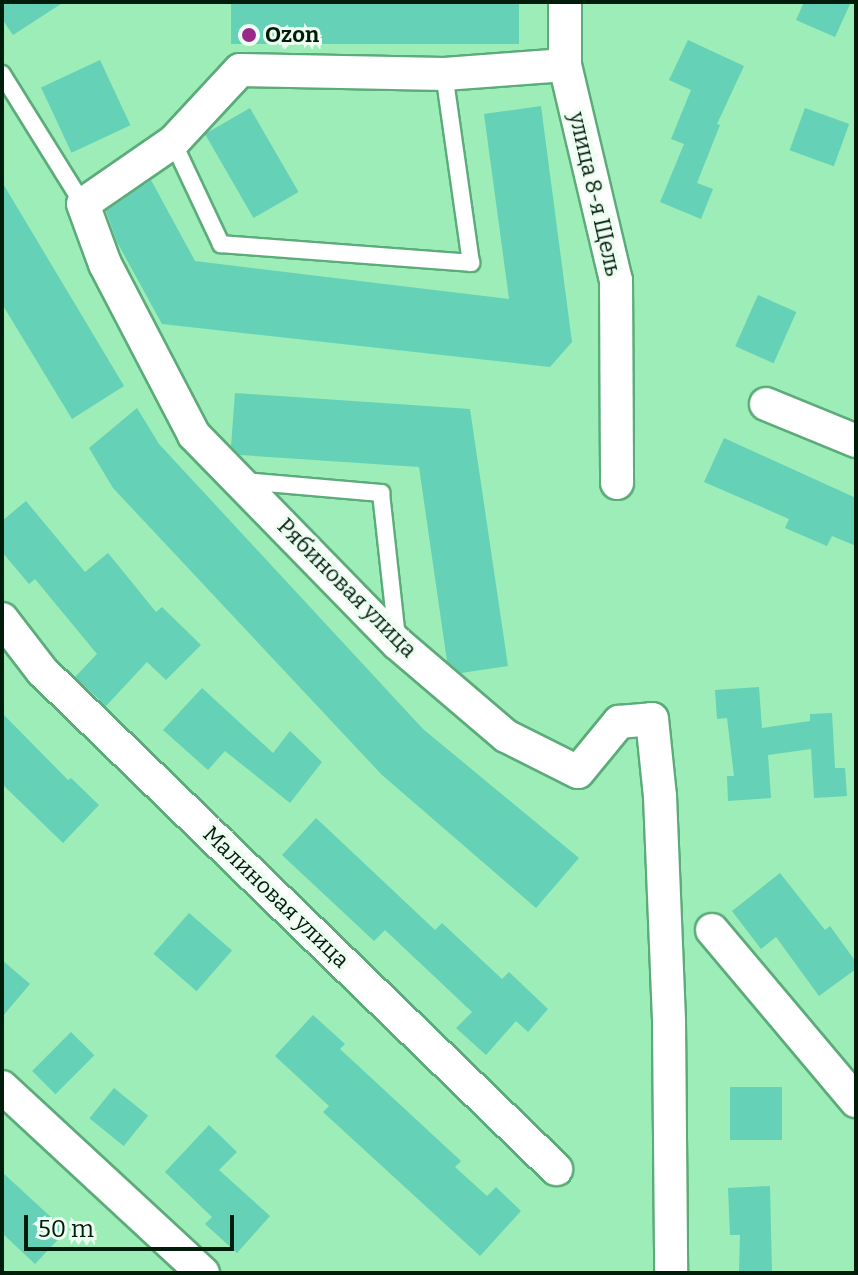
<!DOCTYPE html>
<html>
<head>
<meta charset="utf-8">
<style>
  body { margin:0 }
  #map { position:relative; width:858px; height:1275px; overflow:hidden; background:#9cedb8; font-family:Bitter,serif }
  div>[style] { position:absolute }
  .building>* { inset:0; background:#65d1b6; transform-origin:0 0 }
  .roads { filter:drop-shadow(2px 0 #5cab7a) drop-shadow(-2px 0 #5cab7a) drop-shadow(0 2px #5cab7a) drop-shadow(0 -2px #5cab7a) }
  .service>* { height:16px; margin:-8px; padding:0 8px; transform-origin:8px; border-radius:8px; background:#fff }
  .minor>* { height:32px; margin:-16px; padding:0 16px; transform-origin:16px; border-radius:16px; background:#fff }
  .dots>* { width:22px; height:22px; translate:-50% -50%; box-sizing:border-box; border:4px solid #eefdf2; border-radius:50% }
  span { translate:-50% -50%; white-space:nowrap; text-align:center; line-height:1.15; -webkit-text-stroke:6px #eefdf2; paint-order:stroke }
  .poi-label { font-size:22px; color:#001c0a; font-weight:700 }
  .left { translate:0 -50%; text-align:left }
  .street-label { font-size:22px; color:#001c0a }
  .frame { position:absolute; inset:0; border:4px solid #001c0a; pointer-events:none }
  .scale { position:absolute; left:24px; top:1215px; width:210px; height:36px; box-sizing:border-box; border:4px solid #001c0a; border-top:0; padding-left:10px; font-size:24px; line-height:28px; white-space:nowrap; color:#001c0a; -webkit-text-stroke:6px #eefdf2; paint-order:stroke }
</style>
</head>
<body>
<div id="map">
  <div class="building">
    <div style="clip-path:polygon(2px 2px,64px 2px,13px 35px,2px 19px)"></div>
    <div style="left:231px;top:2px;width:288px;height:42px"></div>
    <div style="clip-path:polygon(804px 2px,851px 2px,835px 37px,796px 20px)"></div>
    <div style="clip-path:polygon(688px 40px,744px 66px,717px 124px,720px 125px,697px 183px,713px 189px,701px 219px,660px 202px,684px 144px,671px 139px,691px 90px,669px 80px)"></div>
    <div style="left:100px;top:60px;width:72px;height:65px;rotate:65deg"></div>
    <div style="clip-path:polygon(541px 106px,572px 342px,550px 367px,162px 324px,117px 242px,106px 211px,151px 180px,195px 261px,509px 299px,484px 114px)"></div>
    <div style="left:250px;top:108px;width:97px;height:52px;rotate:60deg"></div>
    <div style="left:805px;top:108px;width:47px;height:45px;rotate:20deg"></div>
    <div style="clip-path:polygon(2px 182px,124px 386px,72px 419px,2px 304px)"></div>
    <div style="left:758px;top:295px;width:42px;height:56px;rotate:24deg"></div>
    <div style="clip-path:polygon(235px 393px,470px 409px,508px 666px,461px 673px,447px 661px,419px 467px,240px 455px,231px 446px)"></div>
    <div style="clip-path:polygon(137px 408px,159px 444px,423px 729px,579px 858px,536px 908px,382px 775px,113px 488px,89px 448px)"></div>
    <div style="clip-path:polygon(724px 438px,856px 498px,856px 546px,832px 536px,827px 546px,785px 528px,789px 519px,704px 482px)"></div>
    <div style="clip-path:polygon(26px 501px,85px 572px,108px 553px,156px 612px,162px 607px,201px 645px,166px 680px,147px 662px,106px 706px,75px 677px,97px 654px,35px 579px,29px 584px,2px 552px,2px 521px)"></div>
    <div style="clip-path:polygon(759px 687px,762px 728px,810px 721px,810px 714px,832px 713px,835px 768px,845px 768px,847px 796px,814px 798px,811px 749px,768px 755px,771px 798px,728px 801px,727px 776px,734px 776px,727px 718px,717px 719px,715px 690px)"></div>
    <div style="clip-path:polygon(202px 688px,273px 753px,290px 731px,322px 762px,290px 803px,225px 751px,208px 770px,163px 730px)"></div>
    <div style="clip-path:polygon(2px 713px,68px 780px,71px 778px,99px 805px,63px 843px,2px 784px)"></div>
    <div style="clip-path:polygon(316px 818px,435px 930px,442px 923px,502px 979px,509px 972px,548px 1009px,528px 1032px,516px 1021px,486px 1055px,456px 1028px,472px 1012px,385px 930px,374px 941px,282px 855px)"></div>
    <div style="clip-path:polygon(780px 873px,825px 930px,830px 926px,856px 962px,856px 969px,819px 996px,776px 937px,761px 949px,732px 911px)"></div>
    <div style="left:189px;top:913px;width:57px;height:54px;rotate:41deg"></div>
    <div style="clip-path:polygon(2px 960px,30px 984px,2px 1017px)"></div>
    <div style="clip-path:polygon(313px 1015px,345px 1044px,340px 1049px,461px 1161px,455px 1167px,487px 1196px,496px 1187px,521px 1211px,480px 1256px,323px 1112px,329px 1106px,275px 1056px)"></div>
    <div style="left:71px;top:1032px;width:33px;height:55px;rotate:45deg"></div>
    <div style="left:730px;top:1087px;width:52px;height:53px"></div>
    <div style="left:114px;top:1088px;width:44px;height:39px;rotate:39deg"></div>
    <div style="clip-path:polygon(209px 1125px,237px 1152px,219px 1170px,270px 1216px,237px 1253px,205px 1224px,212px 1217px,165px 1172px)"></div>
    <div style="clip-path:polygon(2px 1172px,66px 1231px,35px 1264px,2px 1233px)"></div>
    <div style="clip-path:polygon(770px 1186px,772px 1273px,739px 1273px,740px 1235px,730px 1235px,728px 1188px)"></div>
  </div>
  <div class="roads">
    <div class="service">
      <div style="left:2px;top:74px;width:153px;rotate:58.1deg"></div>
      <div style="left:173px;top:142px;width:113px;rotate:64.8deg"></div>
      <div style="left:221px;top:244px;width:251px;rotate:4.3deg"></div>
      <div style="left:471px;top:263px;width:191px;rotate:-98.1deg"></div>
      <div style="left:243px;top:481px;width:139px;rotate:5deg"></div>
      <div style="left:381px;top:493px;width:146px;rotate:83.7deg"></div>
    </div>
    <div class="minor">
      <div style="left:565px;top:2px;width:63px;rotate:90deg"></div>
      <div style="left:565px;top:65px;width:221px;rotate:76.7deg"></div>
      <div style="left:616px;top:280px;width:203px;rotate:89.7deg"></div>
      <div style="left:565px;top:65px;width:121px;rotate:175.7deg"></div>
      <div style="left:444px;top:74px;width:204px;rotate:-178.9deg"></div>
      <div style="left:240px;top:70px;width:98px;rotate:132.9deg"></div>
      <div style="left:173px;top:142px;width:109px;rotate:145.4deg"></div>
      <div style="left:83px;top:204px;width:64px;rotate:69.9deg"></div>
      <div style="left:105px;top:264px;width:193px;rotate:62.5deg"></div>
      <div style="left:194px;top:435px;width:291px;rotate:45.7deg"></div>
      <div style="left:397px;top:643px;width:143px;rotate:40.5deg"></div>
      <div style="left:506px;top:736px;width:80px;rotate:26.6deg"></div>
      <div style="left:578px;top:772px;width:65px;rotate:-50.6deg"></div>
      <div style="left:619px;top:722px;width:33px;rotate:-5deg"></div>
      <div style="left:652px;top:719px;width:77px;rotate:84.1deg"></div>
      <div style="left:660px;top:796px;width:226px;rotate:87.7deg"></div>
      <div style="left:669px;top:1022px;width:251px;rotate:89.5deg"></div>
      <div style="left:766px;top:404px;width:97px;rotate:22.3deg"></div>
      <div style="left:2px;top:619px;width:66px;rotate:52.4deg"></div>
      <div style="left:42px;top:671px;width:716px;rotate:44.09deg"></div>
      <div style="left:712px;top:930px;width:224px;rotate:49.9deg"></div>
      <div style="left:2px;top:1087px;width:274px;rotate:42.8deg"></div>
    </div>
  </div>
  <div class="dots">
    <div style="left:249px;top:35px;background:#992988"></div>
  </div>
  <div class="poi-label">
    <span class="left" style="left:265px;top:35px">Ozon</span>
  </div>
  <div class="street-label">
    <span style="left:595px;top:194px;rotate:77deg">улица 8-я Щель</span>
    <span style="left:347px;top:588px;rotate:45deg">Рябиновая улица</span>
    <span style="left:276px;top:897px;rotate:44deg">Малиновая улица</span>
  </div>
  <div class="frame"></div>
  <div class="scale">50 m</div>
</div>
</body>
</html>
